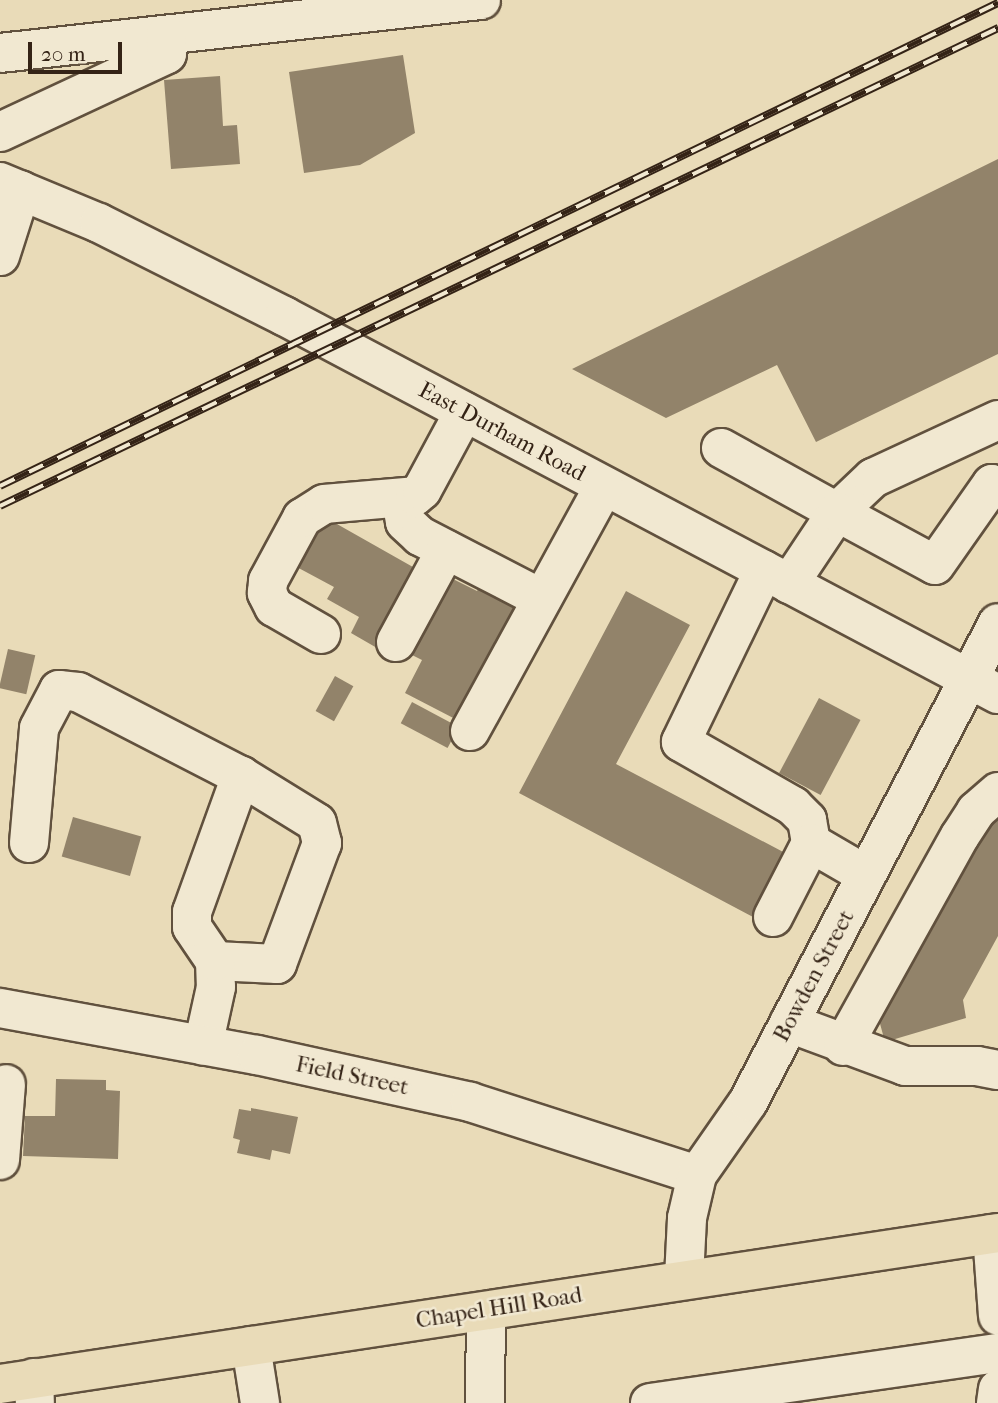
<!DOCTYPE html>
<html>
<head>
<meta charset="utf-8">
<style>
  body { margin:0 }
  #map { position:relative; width:998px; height:1403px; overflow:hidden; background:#e9dbb8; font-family:"IM FELL French Canon",serif }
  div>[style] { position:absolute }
  .building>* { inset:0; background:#92836a; transform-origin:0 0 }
  .roads { filter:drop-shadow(2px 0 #61513e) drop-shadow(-2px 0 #61513e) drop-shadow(0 2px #61513e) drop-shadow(0 -2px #61513e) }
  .minor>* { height:38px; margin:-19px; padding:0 19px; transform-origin:19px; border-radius:19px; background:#f1e8d1 }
  .major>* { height:38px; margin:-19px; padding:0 19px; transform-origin:19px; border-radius:19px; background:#e9dbb8 }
  .rail>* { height:8px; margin-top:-4px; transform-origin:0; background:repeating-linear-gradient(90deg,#f1e8d1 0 16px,#342316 0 32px); box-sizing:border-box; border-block:2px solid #342316 }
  span { translate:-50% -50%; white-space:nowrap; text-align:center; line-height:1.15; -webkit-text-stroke:5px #f1e8d1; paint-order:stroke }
  .street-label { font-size:23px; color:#342316 }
  .scale { position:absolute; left:28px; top:42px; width:94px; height:32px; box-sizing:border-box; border:4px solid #342316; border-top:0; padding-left:9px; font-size:21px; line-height:24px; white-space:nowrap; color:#342316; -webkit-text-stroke:5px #f1e8d1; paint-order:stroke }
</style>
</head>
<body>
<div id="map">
  <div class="building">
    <div style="clip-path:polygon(403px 55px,415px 133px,360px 165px,304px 173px,289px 72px)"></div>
    <div style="clip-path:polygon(220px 76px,223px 126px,237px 125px,240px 164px,171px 169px,164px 80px)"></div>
    <div style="clip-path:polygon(998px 159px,998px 354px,816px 442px,777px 365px,666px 418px,572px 369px)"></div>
    <div style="clip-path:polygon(321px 515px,420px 571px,377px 648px,351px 633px,359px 617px,327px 599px,334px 587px,293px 565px)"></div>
    <div style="clip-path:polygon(449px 577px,477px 591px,482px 582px,523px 604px,461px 722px,405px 693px,422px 660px,408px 653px)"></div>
    <div style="clip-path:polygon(626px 591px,690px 625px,616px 764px,787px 854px,753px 917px,519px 793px)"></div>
    <div style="left:8px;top:649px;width:28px;height:40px;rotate:13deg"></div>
    <div style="left:335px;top:676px;width:21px;height:40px;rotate:29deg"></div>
    <div style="left:819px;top:698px;width:47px;height:85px;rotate:28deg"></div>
    <div style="left:412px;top:702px;width:53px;height:24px;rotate:28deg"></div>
    <div style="clip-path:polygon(998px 813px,998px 936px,963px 1000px,966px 1018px,885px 1042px,879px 1020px,988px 816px)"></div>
    <div style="left:73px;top:817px;width:71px;height:41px;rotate:16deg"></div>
    <div style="clip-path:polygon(56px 1079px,106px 1080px,106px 1090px,120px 1091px,118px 1159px,23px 1156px,25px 1116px,55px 1116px)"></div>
    <div style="clip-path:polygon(251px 1108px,298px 1117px,290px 1154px,272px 1150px,270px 1160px,237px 1153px,240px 1140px,233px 1138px,239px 1109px,251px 1111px)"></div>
  </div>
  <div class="roads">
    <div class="minor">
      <div style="left:0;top:53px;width:484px;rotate:-6.3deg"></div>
      <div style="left:0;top:132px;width:184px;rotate:-25deg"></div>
      <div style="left:167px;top:54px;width:19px;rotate:-93deg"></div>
      <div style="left:0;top:182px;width:107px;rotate:22.5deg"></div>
      <div style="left:99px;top:223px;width:207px;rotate:26.7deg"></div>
      <div style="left:284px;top:316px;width:808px;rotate:27.9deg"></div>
      <div style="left:0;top:256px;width:69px;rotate:-72.3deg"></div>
      <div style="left:721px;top:448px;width:132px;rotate:28.9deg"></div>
      <div style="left:837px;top:512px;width:50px;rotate:-43.4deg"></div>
      <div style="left:873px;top:478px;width:138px;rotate:-24.9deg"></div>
      <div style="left:401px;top:499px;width:23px;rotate:80deg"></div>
      <div style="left:405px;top:522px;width:21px;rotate:43deg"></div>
      <div style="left:420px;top:536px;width:137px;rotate:27.3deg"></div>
      <div style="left:764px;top:570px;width:191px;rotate:115.8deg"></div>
      <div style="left:681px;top:742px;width:129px;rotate:29.7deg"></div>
      <div style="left:793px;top:806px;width:20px;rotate:45deg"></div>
      <div style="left:807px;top:820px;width:23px;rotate:80deg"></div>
      <div style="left:811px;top:843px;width:64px;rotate:30.2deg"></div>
      <div style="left:789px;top:584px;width:87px;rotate:-56.3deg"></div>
      <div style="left:837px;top:512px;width:111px;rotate:28.4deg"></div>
      <div style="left:935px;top:565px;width:99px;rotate:-54.9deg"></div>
      <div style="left:992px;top:484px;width:8px;rotate:40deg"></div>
      <div style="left:321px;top:634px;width:54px;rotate:-150.1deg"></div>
      <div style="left:274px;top:607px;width:16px;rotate:-117deg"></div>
      <div style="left:267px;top:593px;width:12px;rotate:-85deg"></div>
      <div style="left:268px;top:581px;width:72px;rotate:-61.6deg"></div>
      <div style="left:302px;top:518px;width:26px;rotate:-32deg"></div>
      <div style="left:324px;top:504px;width:91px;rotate:-5deg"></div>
      <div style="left:415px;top:496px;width:9px;rotate:-41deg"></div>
      <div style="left:422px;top:490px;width:89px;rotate:-61.7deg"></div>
      <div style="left:396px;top:642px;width:105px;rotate:-61.5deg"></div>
      <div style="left:470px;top:731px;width:279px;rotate:-61.3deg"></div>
      <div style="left:29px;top:843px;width:115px;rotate:-85deg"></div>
      <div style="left:39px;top:728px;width:43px;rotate:-62.2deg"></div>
      <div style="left:59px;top:690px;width:19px;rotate:6deg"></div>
      <div style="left:78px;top:692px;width:183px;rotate:27.3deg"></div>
      <div style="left:241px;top:776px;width:89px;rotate:31.7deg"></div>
      <div style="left:317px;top:823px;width:21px;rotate:76deg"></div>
      <div style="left:322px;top:843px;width:129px;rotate:110.4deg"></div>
      <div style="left:277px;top:964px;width:62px;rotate:-177.2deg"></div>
      <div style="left:215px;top:961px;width:26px;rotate:88deg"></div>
      <div style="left:216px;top:987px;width:60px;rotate:102.4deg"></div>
      <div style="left:773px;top:917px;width:83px;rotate:-62.8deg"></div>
      <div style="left:215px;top:961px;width:41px;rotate:-124.1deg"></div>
      <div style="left:192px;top:927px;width:15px;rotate:-90deg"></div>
      <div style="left:192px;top:912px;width:145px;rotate:-70.2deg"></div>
      <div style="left:0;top:1008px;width:261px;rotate:10.4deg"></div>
      <div style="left:257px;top:1055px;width:218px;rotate:12.4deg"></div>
      <div style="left:470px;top:1102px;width:238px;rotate:17.8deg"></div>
      <div style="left:789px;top:1023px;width:124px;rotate:20.3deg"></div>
      <div style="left:905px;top:1066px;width:72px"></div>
      <div style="left:977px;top:1066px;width:21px;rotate:11deg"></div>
      <div style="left:843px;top:1046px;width:240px;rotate:-60.9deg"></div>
      <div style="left:960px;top:836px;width:30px;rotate:-57deg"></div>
      <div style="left:976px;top:811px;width:29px;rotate:-41deg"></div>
      <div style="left:0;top:1160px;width:76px;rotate:-85.5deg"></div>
      <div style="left:992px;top:1234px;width:82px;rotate:85.8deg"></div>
      <div style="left:684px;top:1278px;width:60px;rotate:-87.1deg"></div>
      <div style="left:687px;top:1218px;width:44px;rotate:-76.9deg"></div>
      <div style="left:697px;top:1175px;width:89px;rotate:-55.1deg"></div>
      <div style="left:748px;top:1102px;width:540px;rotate:-62.44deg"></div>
      <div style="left:251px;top:1346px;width:58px;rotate:81deg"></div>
      <div style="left:34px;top:1378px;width:25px;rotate:88deg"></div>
      <div style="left:485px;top:1403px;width:92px;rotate:-89.4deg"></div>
      <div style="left:650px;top:1403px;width:352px;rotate:-8.2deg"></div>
      <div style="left:996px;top:1403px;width:14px;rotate:-82deg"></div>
    </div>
    <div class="major">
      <div style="left:0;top:1384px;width:1009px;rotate:-8.6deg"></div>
    </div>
  </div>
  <div class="rail">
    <div style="left:0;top:486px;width:1109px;rotate:-25.83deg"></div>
    <div style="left:0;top:506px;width:1107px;rotate:-25.59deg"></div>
  </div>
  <div class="street-label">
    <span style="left:502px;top:432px;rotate:28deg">East Durham Road</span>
    <span style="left:814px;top:976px;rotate:-62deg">Bowden Street</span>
    <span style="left:352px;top:1076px;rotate:12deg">Field Street</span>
    <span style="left:499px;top:1308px;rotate:-9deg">Chapel Hill Road</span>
  </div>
  <div class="scale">20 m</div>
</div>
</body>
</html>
